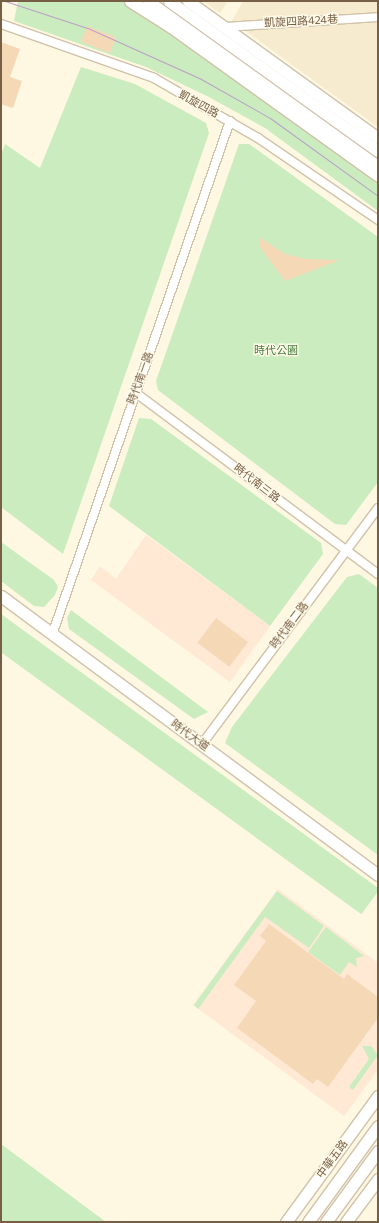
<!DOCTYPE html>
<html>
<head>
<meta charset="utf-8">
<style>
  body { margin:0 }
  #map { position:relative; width:379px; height:1223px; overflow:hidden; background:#fef7e1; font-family:Commissioner,"Noto Sans TC",sans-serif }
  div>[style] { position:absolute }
  .residential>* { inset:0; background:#f6eacf }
  .commercial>* { inset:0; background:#ffe8d4 }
  .green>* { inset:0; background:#caecbf; transform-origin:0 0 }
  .building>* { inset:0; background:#f5d9b7; transform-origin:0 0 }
  .roads { filter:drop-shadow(1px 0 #d1c2aa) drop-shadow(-1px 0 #d1c2aa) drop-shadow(0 1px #d1c2aa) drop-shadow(0 -1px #d1c2aa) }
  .street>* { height:8px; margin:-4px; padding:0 4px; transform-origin:4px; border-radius:4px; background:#fff }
  .secondary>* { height:11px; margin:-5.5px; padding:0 5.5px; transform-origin:5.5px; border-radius:5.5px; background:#fff }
  .tram>* { height:1px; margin:-0.5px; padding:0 0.5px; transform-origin:0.5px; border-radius:0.5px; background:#bba0c7 }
  span { translate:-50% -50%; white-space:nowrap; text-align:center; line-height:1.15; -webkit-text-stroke:3px #fffae9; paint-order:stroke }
  .street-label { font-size:11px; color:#775f46 }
  .park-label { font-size:11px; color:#467d3e }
  .frame { position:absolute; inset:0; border:2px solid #775f46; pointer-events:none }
</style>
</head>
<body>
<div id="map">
  <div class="residential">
    <div style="clip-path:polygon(203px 1px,228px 1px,220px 13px)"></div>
    <div style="clip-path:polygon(243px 1px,378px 1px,378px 127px,232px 21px)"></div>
  </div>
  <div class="commercial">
    <div style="clip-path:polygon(146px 535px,270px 626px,230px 682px,91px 580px,100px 566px,116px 579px)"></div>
    <div style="clip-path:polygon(278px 889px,378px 963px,378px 1070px,344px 1116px,193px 1005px)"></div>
  </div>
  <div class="green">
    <div style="clip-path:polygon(18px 1px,122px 1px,169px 29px,378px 180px,378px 211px,265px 128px,207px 96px,146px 67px,14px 21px)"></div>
    <div style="clip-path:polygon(81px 67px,135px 84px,206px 123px,209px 133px,63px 554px,1px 507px,1px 155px,5px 144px,40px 168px)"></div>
    <div style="clip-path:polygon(239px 144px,249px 144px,378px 237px,378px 482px,346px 525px,335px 524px,158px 390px,156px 381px)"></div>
    <div style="clip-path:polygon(139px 418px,151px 419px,321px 543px,323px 554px,270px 626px,109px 506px)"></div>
    <div style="clip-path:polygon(1px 542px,54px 580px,58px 587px,55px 595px,44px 607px,34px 606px,1px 581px)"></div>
    <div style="clip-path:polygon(359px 574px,378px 588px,378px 855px,225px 743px,232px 727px,347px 577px)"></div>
    <div style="clip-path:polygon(71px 610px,208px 712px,194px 719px,69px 629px,67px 618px)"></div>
    <div style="left:1px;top:614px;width:468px;height:31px;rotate:36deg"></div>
    <div style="clip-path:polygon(277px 891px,324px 926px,309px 948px,265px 917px,198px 1009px,194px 1005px)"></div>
    <div style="clip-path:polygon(326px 927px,364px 956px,356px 958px,357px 967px,349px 962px,340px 975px,308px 952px)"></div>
    <div style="clip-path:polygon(362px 1046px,371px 1046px,378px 1055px,353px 1090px,349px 1087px,369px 1059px)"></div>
    <div style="clip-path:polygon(1px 1144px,106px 1222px,1px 1222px)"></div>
  </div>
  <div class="building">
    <div style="left:87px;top:26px;width:31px;height:17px;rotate:21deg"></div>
    <div style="clip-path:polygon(1px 42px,20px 49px,10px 77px,22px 81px,13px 108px,1px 104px)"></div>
    <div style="clip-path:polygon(259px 237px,285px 254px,306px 259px,340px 260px,285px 281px,260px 247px)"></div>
    <div style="left:216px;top:618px;width:40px;height:31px;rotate:37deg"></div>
    <div style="clip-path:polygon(269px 924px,344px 979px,347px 974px,378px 997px,378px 1018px,328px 1087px,317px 1079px,313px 1084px,237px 1028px,256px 1001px,234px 985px,266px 941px,260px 936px)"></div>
  </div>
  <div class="roads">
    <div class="street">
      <div style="left:1px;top:24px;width:162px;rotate:19.4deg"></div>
      <div style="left:154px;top:78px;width:120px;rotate:30deg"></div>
      <div style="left:258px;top:138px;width:145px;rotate:34.3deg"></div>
      <div style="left:225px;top:27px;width:153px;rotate:-3.7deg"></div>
      <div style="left:136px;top:393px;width:302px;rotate:36.8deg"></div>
      <div style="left:52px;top:635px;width:544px;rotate:-70.9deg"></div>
      <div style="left:202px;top:744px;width:294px;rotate:-53.3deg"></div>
    </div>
    <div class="secondary">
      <div style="left:130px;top:1px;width:49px;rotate:32.4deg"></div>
      <div style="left:171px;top:27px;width:255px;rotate:35.7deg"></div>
      <div style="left:148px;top:1px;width:283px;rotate:35.7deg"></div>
      <div style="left:169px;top:1px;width:257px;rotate:35.7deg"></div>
      <div style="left:188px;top:1px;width:234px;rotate:35.8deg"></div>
      <div style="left:1px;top:596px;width:469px;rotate:36.5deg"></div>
      <div style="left:286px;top:1222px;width:156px;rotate:-53.9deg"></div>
      <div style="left:308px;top:1222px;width:119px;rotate:-53.9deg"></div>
      <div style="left:326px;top:1222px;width:88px;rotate:-53.8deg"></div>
      <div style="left:346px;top:1222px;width:54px;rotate:-53.3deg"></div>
    </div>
  </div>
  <div class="tram">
    <div style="left:5px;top:1px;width:89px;rotate:18.2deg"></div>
    <div style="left:90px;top:29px;width:122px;rotate:24.2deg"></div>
    <div style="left:201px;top:79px;width:79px;rotate:29.5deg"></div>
    <div style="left:270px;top:118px;width:133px;rotate:35.8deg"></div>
  </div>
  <div class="street-label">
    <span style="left:301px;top:21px;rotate:-3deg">凱旋四路424巷</span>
    <span style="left:199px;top:104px;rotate:29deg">凱旋四路</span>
    <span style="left:140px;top:378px;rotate:-70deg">時代南一路</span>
    <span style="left:257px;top:483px;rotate:38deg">時代南三路</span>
    <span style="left:289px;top:625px;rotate:-53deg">時代南二路</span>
    <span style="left:190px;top:735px;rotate:36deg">時代大道</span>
    <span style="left:332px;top:1159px;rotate:-54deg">中華五路</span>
  </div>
  <div class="park-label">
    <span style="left:276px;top:350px">時代公園</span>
  </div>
  <div class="frame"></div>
</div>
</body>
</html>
